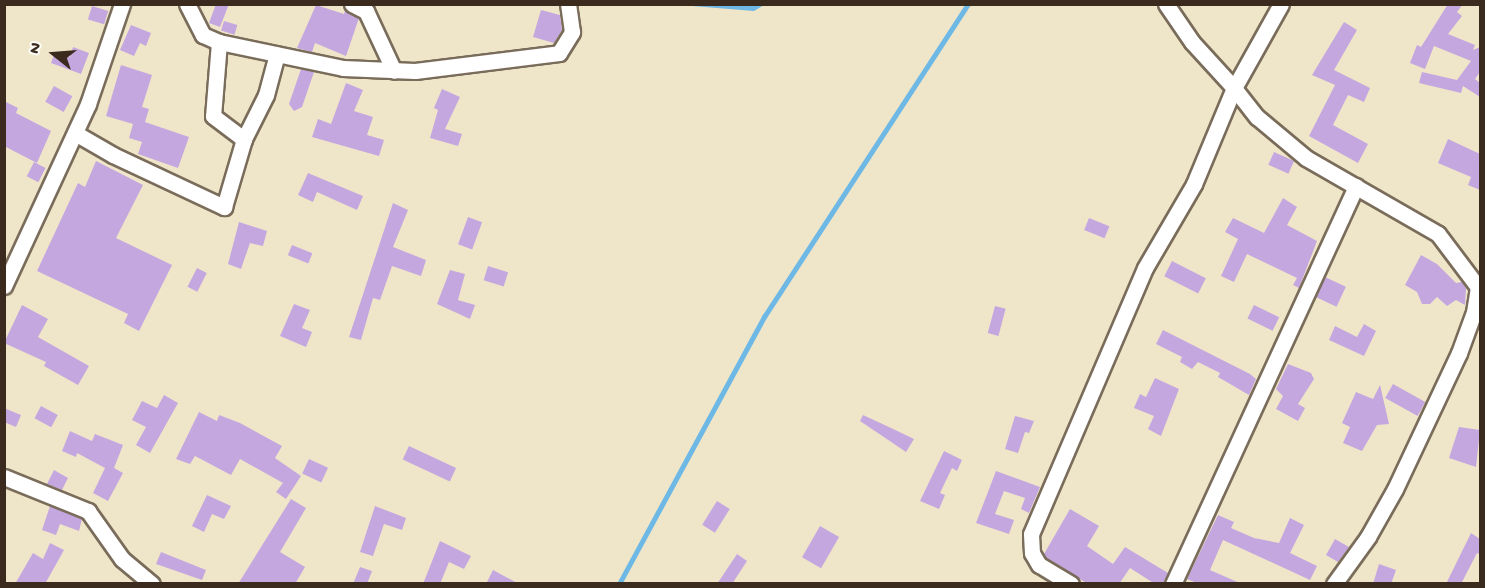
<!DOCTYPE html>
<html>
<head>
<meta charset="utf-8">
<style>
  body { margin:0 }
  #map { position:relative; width:1485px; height:588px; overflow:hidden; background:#efe6c9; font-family:"Gochi Hand",sans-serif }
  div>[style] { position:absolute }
  .water>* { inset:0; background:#6eb8e6 }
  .stream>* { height:4.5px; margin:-2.25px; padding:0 2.25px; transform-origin:2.25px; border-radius:2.25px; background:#6eb8e6 }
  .building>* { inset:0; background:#c5a7e0; transform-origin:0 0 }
  .roads { filter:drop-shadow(2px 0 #7a6c5a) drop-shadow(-2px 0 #7a6c5a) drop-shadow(0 2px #7a6c5a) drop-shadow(0 -2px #7a6c5a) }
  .street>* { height:15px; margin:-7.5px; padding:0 7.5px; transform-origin:7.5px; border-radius:7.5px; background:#fff }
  span { translate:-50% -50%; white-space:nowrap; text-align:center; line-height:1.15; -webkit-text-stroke:4.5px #fdfcf7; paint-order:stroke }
  .frame { position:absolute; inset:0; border:6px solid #3b2a1e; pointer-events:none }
  .north { position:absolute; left:24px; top:24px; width:60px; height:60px; -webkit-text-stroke:4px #fdfcf7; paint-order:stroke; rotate:287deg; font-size:16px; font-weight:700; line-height:24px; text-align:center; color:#3b2a1e }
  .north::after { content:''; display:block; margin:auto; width:21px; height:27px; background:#3b2a1e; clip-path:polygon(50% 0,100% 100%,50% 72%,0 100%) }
</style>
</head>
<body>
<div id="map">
  <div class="water">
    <div style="clip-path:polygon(680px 5px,764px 5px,754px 11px)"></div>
  </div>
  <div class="stream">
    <div style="left:619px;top:584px;width:304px;rotate:-61.5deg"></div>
    <div style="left:764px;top:317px;width:374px;rotate:-56.9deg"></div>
  </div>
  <div class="building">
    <div style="clip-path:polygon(216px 4px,229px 4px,220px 27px,209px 23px)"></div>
    <div style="clip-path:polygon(1448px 4px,1463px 4px,1457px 12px,1462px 16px,1448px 34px,1475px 45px,1473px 50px,1480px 47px,1480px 72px,1475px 79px,1480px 83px,1480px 97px,1463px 86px,1461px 93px,1419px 83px,1422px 72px,1457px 80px,1471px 61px,1434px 46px,1425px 69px,1410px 63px,1417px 45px,1421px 47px)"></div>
    <div style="clip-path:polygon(316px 5px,344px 14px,345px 11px,359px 18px,346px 56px,315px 43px,312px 52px,297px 48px)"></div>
    <div style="left:92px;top:6px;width:17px;height:14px;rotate:17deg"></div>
    <div style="clip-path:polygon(541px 10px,560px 15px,562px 30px,554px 43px,533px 37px)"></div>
    <div style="left:224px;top:21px;width:14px;height:10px;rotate:17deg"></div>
    <div style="clip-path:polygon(1344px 22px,1357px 30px,1334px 70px,1370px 88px,1364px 102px,1348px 95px,1333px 125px,1368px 144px,1358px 163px,1309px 136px,1335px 85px,1312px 75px)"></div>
    <div style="clip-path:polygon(131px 25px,151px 33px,146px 46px,140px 43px,134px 56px,120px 50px)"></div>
    <div style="clip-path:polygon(73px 47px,89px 53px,81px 74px,51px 63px,55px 52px,70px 57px)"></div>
    <div style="clip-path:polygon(121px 65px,152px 75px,142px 107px,149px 109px,145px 122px,189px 137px,178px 168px,138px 154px,142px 142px,129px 138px,133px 124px,106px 116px)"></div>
    <div style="clip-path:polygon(301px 69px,314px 72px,302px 107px,294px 111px,289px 104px)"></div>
    <div style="clip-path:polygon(346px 83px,363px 90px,354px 111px,373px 117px,367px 135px,384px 140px,379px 156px,312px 137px,318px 119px,331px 124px)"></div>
    <div style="left:54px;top:86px;width:21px;height:18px;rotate:29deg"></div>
    <div style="clip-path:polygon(442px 89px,460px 97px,445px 129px,462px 134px,458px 146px,430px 138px,438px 110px,434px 108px)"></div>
    <div style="clip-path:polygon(4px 101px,18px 108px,16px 113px,51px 131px,37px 163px,4px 146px)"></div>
    <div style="clip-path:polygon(1448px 139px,1480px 154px,1480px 190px,1468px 185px,1471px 177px,1438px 163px)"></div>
    <div style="left:1274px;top:152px;width:22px;height:14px;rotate:24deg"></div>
    <div style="clip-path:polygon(96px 161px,143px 185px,116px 238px,172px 265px,139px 331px,124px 323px,128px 314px,37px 271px,78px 183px,85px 187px)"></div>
    <div style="left:34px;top:162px;width:13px;height:16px;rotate:27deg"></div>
    <div style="clip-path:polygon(308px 173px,363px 196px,357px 210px,317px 192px,313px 202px,298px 195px)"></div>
    <div style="clip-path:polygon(1283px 198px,1297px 207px,1287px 225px,1317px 241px,1299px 288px,1293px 285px,1297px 278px,1247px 254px,1234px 282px,1221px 276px,1238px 239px,1225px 232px,1233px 218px,1264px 233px)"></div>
    <div style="clip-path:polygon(393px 203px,408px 210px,393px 247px,426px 260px,421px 276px,392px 266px,380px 300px,373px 298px,361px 340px,349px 337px)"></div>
    <div style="left:468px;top:217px;width:15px;height:29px;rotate:20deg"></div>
    <div style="left:1089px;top:218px;width:22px;height:13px;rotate:22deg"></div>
    <div style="clip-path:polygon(239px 222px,267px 231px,263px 246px,250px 243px,241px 269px,228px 264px)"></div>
    <div style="left:292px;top:245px;width:22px;height:11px;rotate:22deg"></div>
    <div style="clip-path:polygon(1421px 255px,1437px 264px,1456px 283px,1462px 282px,1466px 288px,1465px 305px,1456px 300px,1447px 306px,1437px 297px,1430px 304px,1422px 304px,1417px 292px,1405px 285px)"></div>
    <div style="left:1172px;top:261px;width:38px;height:17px;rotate:27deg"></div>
    <div style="left:488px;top:266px;width:21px;height:15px;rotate:17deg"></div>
    <div style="left:197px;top:268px;width:11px;height:21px;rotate:27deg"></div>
    <div style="clip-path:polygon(450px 270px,465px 274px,458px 300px,475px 305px,470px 319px,437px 304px)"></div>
    <div style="left:1325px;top:277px;width:23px;height:22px;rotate:25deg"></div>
    <div style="clip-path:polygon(294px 304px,310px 310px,302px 328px,312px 332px,306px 347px,280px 336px)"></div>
    <div style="clip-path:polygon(22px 305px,48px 319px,38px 337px,89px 366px,78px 385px,44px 366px,46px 362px,4px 343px)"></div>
    <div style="left:1254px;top:305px;width:28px;height:15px;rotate:26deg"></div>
    <div style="left:995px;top:306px;width:11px;height:28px;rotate:15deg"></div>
    <div style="clip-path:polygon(1364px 324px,1376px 331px,1364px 356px,1329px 340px,1335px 326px,1357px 337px)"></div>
    <div style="clip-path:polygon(1163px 330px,1250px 374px,1256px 379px,1249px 395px,1218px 377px,1220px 373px,1198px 362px,1192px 369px,1180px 362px,1182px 357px,1156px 344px)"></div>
    <div style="clip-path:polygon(1288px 364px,1311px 373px,1314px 379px,1298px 404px,1305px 408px,1298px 421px,1276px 409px,1283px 396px,1276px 389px)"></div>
    <div style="clip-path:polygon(1155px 378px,1179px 389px,1161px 436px,1148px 429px,1154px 416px,1134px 408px,1140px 394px,1146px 397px)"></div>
    <div style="left:1393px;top:384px;width:37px;height:16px;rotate:29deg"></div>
    <div style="clip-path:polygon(1380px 385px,1389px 424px,1377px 425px,1362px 451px,1343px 443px,1350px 427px,1342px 423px,1356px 392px,1373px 399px)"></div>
    <div style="clip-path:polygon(164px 395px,178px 403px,150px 453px,136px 445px,146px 427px,132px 420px,142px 401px,157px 408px)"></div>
    <div style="left:41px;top:406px;width:19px;height:14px;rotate:28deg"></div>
    <div style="clip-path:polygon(4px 408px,21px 415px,16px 427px,4px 422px)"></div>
    <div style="clip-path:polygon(199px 412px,217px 421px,219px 415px,240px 423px,282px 446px,275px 458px,301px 476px,286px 499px,276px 492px,283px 483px,240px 459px,231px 475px,195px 456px,190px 464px,176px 459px)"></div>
    <div style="clip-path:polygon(863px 415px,891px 428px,914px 439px,906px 452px,860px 421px)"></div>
    <div style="clip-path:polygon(1015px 416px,1034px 421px,1029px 433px,1025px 432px,1018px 453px,1005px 449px)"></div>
    <div style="clip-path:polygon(1459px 427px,1480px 430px,1476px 467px,1449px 458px)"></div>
    <div style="clip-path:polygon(70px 431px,92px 441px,95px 434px,123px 445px,114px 468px,123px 473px,108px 501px,93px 493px,105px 468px,77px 453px,76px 457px,62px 451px)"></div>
    <div style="left:409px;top:446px;width:52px;height:15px;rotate:25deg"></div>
    <div style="clip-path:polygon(944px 451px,962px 460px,957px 471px,952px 468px,940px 493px,945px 495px,939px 509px,920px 501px)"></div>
    <div style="left:309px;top:459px;width:21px;height:16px;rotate:25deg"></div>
    <div style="clip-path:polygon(54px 470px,68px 478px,62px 490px,47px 484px)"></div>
    <div style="clip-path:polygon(996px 471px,1040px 487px,1029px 513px,1021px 509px,1025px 498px,1004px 491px,995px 514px,1014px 520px,1009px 534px,976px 523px)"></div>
    <div style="clip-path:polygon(207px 495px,231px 506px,224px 519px,212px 514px,204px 532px,192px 526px)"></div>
    <div style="clip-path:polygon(291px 499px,306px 508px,280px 552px,305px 567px,295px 584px,238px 584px)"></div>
    <div style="left:717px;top:501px;width:15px;height:28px;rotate:32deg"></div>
    <div style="clip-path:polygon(50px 506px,82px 519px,79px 531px,60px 524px,56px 535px,42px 530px)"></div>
    <div style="clip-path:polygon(375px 506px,406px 518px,402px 530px,384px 524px,373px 556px,360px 552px)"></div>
    <div style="clip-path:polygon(1070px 509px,1099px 526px,1087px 546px,1113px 564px,1125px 547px,1168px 573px,1163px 584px,1155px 584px,1130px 568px,1119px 584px,1088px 584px,1046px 558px,1044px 554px)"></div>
    <div style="clip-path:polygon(1218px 515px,1234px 522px,1231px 528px,1254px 538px,1279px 543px,1290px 518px,1304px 525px,1290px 553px,1317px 566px,1310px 580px,1223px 540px,1210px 570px,1242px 584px,1199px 584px,1187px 579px)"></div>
    <div style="left:820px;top:526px;width:22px;height:36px;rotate:30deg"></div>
    <div style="clip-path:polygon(1471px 533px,1480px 539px,1480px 554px,1477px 553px,1461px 584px,1446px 584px)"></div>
    <div style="clip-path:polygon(1335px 539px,1349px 547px,1338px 562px,1326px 555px)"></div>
    <div style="clip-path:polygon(440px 541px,471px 556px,464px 569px,449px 562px,440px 584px,423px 584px)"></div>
    <div style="clip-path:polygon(50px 543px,64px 550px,45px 584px,15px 584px,33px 553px,43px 559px)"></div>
    <div style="clip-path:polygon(161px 552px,206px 570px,202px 580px,156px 564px)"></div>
    <div style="clip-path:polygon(737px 554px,747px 561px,732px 584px,717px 584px)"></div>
    <div style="clip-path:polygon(1379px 564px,1396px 570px,1391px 584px,1373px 584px)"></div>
    <div style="clip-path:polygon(360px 567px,372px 571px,367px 584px,353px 584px)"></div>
    <div style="clip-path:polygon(493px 570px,519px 584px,486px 584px)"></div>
  </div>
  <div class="roads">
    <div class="street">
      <div style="left:187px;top:4px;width:35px;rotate:63deg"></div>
      <div style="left:203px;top:35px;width:17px;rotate:24deg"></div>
      <div style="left:219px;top:42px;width:127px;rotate:11.8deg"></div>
      <div style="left:343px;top:68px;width:72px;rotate:2.4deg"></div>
      <div style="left:415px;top:71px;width:145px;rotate:-7.1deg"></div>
      <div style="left:559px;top:53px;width:25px;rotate:-58deg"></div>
      <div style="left:572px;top:32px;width:28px;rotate:-98deg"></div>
      <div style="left:352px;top:4px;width:16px;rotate:27deg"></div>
      <div style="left:366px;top:11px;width:66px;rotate:65deg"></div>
      <div style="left:1281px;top:4px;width:96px;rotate:119.2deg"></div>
      <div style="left:1234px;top:88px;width:37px;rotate:52deg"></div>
      <div style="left:1257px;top:117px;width:64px;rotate:39.9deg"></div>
      <div style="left:1306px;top:158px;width:152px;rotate:29.9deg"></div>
      <div style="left:1438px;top:234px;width:66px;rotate:53deg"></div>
      <div style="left:1478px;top:287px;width:25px;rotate:99deg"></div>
      <div style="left:1474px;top:312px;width:44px;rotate:110.1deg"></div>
      <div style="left:1459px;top:353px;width:150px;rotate:115.2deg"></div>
      <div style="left:1395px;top:489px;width:55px;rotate:119.4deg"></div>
      <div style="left:1368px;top:537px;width:58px;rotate:125.9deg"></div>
      <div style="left:219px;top:42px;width:74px;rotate:94.6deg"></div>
      <div style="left:213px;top:116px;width:39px;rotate:37deg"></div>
      <div style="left:75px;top:133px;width:44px;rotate:30.1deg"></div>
      <div style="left:113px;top:155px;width:123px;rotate:25.1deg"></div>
      <div style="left:224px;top:207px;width:71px;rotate:-73.6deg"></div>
      <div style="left:244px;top:139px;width:49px;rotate:-63.4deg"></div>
      <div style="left:266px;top:95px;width:42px;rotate:-75deg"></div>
      <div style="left:4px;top:286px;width:200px;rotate:-65.2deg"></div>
      <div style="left:88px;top:104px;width:106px;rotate:-71.2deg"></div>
      <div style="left:4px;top:477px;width:91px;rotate:22deg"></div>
      <div style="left:88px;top:511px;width:59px;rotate:54.7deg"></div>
      <div style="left:122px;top:559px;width:39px;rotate:40deg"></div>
      <div style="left:1071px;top:584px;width:37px;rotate:-149deg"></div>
      <div style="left:1039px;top:565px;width:14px;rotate:-120deg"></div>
      <div style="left:1032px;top:553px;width:19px;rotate:-93deg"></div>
      <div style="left:1031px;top:534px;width:289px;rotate:-66.8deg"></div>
      <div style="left:1145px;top:268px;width:97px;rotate:-59.7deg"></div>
      <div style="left:1194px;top:184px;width:104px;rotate:-67.4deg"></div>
      <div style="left:1234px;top:88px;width:62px;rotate:-132.4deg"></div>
      <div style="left:1192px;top:42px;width:46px;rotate:-124.4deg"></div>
      <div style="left:1173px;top:584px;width:438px;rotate:-65.3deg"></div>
    </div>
  </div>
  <div class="frame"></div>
  <div class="north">N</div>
</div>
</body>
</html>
